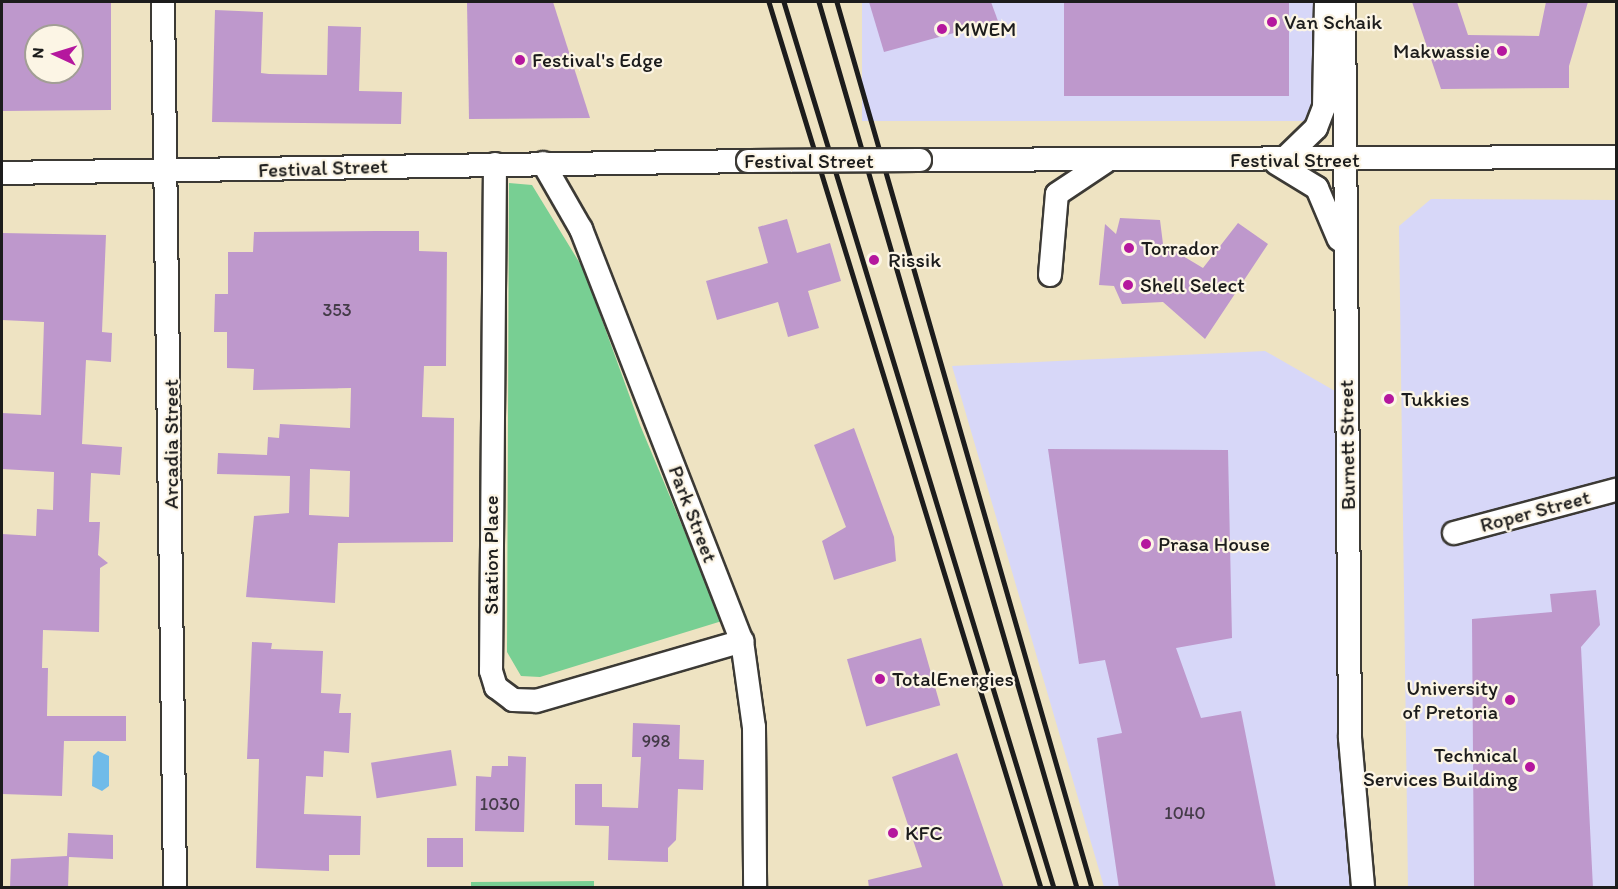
<!DOCTYPE html>
<html>
<head>
<meta charset="utf-8">
<style>
  body { margin:0 }
  #map { position:relative; width:1618px; height:889px; overflow:hidden; background:#eee3c2; font-family:Itim,sans-serif }
  div>[style] { position:absolute }
  .built>* { inset:0; background:#d7d7f8; transform-origin:0 0 }
  .green>* { inset:0; background:#78cf93 }
  .water>* { inset:0; background:#70bbe9 }
  .building>* { inset:0; background:#be98cc; transform-origin:0 0 }
  .roads { filter:drop-shadow(2px 0 #3c3a35) drop-shadow(-2px 0 #3c3a35) drop-shadow(0 2px #3c3a35) drop-shadow(0 -2px #3c3a35) }
  .minor>* { height:22px; margin:-11px; padding:0 11px; transform-origin:11px; border-radius:11px; background:#fff }
  .rail>* { height:4.5px; margin:-2.25px; padding:0 2.25px; transform-origin:2.25px; border-radius:2.25px; background:#1c1c1c }
  .bridges { filter:drop-shadow(2px 0 #3c3a35) drop-shadow(-2px 0 #3c3a35) drop-shadow(0 2px #3c3a35) drop-shadow(0 -2px #3c3a35) }
  .minor-bridge>* { height:22px; margin:-11px; padding:0 11px; transform-origin:11px; border-radius:11px; background:#fff }
  .dots>* { width:16px; height:16px; translate:-50% -50%; box-sizing:border-box; border:3px solid #fcf5e5; border-radius:50% }
  span { translate:-50% -50%; white-space:nowrap; text-align:center; line-height:1.15; -webkit-text-stroke:4.5px #fcf5e5; paint-order:stroke }
  .number-label { font-size:18px; color:#443b48 }
  .number-label span { -webkit-text-stroke-width:0 }
  .poi-label { font-size:21px; color:#1c1c1c }
  .left { translate:0 -50%; text-align:left }
  .right { translate:-100% -50%; text-align:right }
  .street-label { font-size:21px; color:#1c1c1c }
  .frame { position:absolute; inset:0; border:3px solid #1c1c1c; pointer-events:none }
  .north { position:absolute; left:24px; top:24px; width:60px; height:60px; box-sizing:border-box; background:#fcf5e5; border:2px solid #a29e95; border-radius:50%; rotate:274deg; font-size:16px; font-weight:700; line-height:24px; text-align:center; color:#1c1c1c }
  .north::after { content:''; display:block; margin:auto; width:21px; height:27px; background:#b5179e; clip-path:polygon(50% 0,100% 100%,50% 72%,0 100%) }
</style>
</head>
<body>
<div id="map">
  <div class="built">
    <div style="left:862px;top:2px;width:451px;height:119px"></div>
    <div style="clip-path:polygon(1431px 199px,1616px 200px,1616px 887px,1408px 887px,1399px 226px)"></div>
    <div style="clip-path:polygon(1265px 351px,1335px 391px,1341px 780px,1354px 887px,1104px 887px,952px 366px)"></div>
  </div>
  <div class="green">
    <div style="clip-path:polygon(509px 183px,532px 185px,584px 270px,640px 425px,722px 621px,540px 677px,521px 676px,507px 652px)"></div>
    <div style="clip-path:polygon(594px 881px,594px 887px,471px 887px,471px 882px)"></div>
  </div>
  <div class="water">
    <div style="clip-path:polygon(98px 751px,109px 756px,109px 786px,102px 791px,92px 786px,93px 756px)"></div>
  </div>
  <div class="building">
    <div style="clip-path:polygon(evenodd,2px 2px,111px 2px,111px 110px,2px 111px,2px 2px,36px 36px,72px 36px,72px 72px,36px 72px,36px 36px)"></div>
    <div style="clip-path:polygon(467px 2px,553px 2px,590px 118px,469px 119px)"></div>
    <div style="clip-path:polygon(869px 2px,991px 2px,998px 21px,884px 52px)"></div>
    <div style="left:1064px;top:2px;width:225px;height:94px"></div>
    <div style="clip-path:polygon(1412px 2px,1457px 2px,1468px 35px,1539px 36px,1546px 2px,1588px 2px,1569px 66px,1569px 88px,1441px 89px)"></div>
    <div style="clip-path:polygon(215px 10px,263px 12px,261px 73px,269px 74px,327px 75px,328px 26px,361px 27px,359px 91px,402px 92px,401px 124px,212px 122px)"></div>
    <div style="clip-path:polygon(1120px 218px,1160px 220px,1163px 244px,1203px 268px,1238px 223px,1268px 244px,1205px 339px,1163px 302px,1122px 304px,1114px 286px,1099px 285px,1105px 224px,1116px 234px)"></div>
    <div style="clip-path:polygon(787px 219px,797px 253px,830px 243px,841px 281px,808px 291px,819px 328px,788px 337px,778px 302px,717px 320px,706px 281px,768px 263px,758px 227px)"></div>
    <div style="clip-path:polygon(evenodd,377px 231px,419px 231px,419px 251px,447px 252px,446px 366px,424px 366px,422px 417px,454px 418px,453px 542px,338px 543px,335px 603px,246px 597px,254px 516px,289px 513px,290px 476px,217px 474px,218px 453px,267px 455px,268px 437px,279px 438px,280px 424px,350px 428px,351px 388px,253px 390px,254px 369px,227px 368px,227px 332px,214px 332px,215px 294px,228px 294px,228px 252px,253px 252px,254px 232px,377px 231px,310px 469px,350px 471px,349px 517px,309px 515px,310px 469px)"></div>
    <div style="clip-path:polygon(2px 233px,106px 235px,102px 332px,112px 333px,111px 362px,86px 360px,82px 444px,122px 447px,120px 475px,91px 473px,89px 522px,100px 522px,98px 555px,108px 563px,100px 568px,99px 632px,43px 630px,42px 668px,48px 668px,47px 716px,126px 716px,126px 741px,64px 741px,62px 796px,2px 794px,2px 534px,36px 536px,37px 509px,53px 510px,54px 472px,2px 469px,2px 413px,41px 415px,44px 322px,2px 320px)"></div>
    <div style="clip-path:polygon(854px 428px,894px 537px,896px 561px,834px 580px,822px 541px,846px 527px,814px 445px)"></div>
    <div style="clip-path:polygon(1048px 449px,1228px 450px,1232px 638px,1176px 648px,1201px 718px,1241px 711px,1276px 888px,1119px 888px,1097px 738px,1122px 733px,1105px 660px,1079px 664px)"></div>
    <div style="clip-path:polygon(1596px 590px,1600px 625px,1581px 647px,1593px 888px,1474px 888px,1472px 619px,1552px 612px,1550px 594px)"></div>
    <div style="left:921px;top:638px;width:70px;height:77px;rotate:74deg"></div>
    <div style="clip-path:polygon(252px 642px,272px 643px,271px 649px,323px 651px,321px 693px,341px 694px,339px 713px,351px 713px,349px 753px,324px 751px,323px 777px,306px 776px,304px 814px,361px 816px,360px 855px,329px 855px,329px 871px,256px 868px,259px 759px,247px 759px)"></div>
    <div style="clip-path:polygon(633px 723px,680px 725px,679px 759px,704px 760px,703px 790px,678px 789px,676px 840px,668px 848px,668px 862px,608px 860px,609px 826px,575px 825px,575px 784px,602px 784px,602px 807px,638px 808px,641px 757px,632px 757px)"></div>
    <div style="left:451px;top:750px;width:36px;height:81px;rotate:81deg"></div>
    <div style="clip-path:polygon(957px 753px,1004px 888px,869px 888px,868px 880px,922px 867px,892px 777px)"></div>
    <div style="clip-path:polygon(508px 756px,526px 757px,524px 832px,475px 831px,476px 776px,491px 777px,492px 766px,508px 766px)"></div>
    <div style="clip-path:polygon(68px 833px,113px 835px,113px 859px,69px 857px,68px 888px,10px 888px,11px 859px,67px 856px)"></div>
    <div style="left:463px;top:838px;width:29px;height:36px;rotate:90deg"></div>
  </div>
  <div class="roads">
    <div class="minor">
      <div style="left:163px;top:2px;width:886px;rotate:89.22deg"></div>
      <div style="left:1344px;top:2px;width:736px;rotate:89.53deg"></div>
      <div style="left:1350px;top:738px;width:151px;rotate:85deg"></div>
      <div style="left:920px;top:160px;width:696px;rotate:-0.25deg"></div>
      <div style="left:1283px;top:160px;width:46px;rotate:-44.1deg"></div>
      <div style="left:1316px;top:128px;width:22px;rotate:-69deg"></div>
      <div style="left:1324px;top:107px;width:105px;rotate:-88.9deg"></div>
      <div style="left:543px;top:163px;width:76px;rotate:60.1deg"></div>
      <div style="left:581px;top:229px;width:442px;rotate:68.7deg"></div>
      <div style="left:742px;top:641px;width:87px;rotate:82.1deg"></div>
      <div style="left:754px;top:727px;width:161px;rotate:89.6deg"></div>
      <div style="left:1276px;top:163px;width:48px;rotate:31.4deg"></div>
      <div style="left:1317px;top:188px;width:56px;rotate:67.1deg"></div>
      <div style="left:495px;top:164px;width:507px;rotate:90.45deg"></div>
      <div style="left:491px;top:671px;width:17px;rotate:73deg"></div>
      <div style="left:496px;top:687px;width:21px;rotate:37deg"></div>
      <div style="left:513px;top:700px;width:23px;rotate:2deg"></div>
      <div style="left:536px;top:701px;width:215px;rotate:-16.2deg"></div>
      <div style="left:2px;top:173px;width:746px;rotate:-0.92deg"></div>
      <div style="left:1050px;top:275px;width:81px;rotate:-85.1deg"></div>
      <div style="left:1057px;top:194px;width:58px;rotate:-33.7deg"></div>
      <div style="left:1454px;top:533px;width:168px;rotate:-14.9deg"></div>
    </div>
  </div>
  <div class="rail">
    <div style="left:769px;top:2px;width:927px;rotate:72.93deg"></div>
    <div style="left:784px;top:2px;width:926px;rotate:73.05deg"></div>
    <div style="left:819px;top:2px;width:923px;rotate:73.76deg"></div>
    <div style="left:837px;top:2px;width:922px;rotate:73.94deg"></div>
  </div>
  <div class="bridges">
    <div class="minor-bridge">
      <div style="left:748px;top:161px;width:172px;rotate:-0.3deg"></div>
    </div>
  </div>
  <div class="dots">
    <div style="left:1272px;top:22px;background:#b5179e"></div>
    <div style="left:942px;top:29px;background:#b5179e"></div>
    <div style="left:1502px;top:51px;background:#b5179e"></div>
    <div style="left:520px;top:60px;background:#b5179e"></div>
    <div style="left:1129px;top:248px;background:#b5179e"></div>
    <div style="left:874px;top:260px;background:#b5179e"></div>
    <div style="left:1128px;top:285px;background:#b5179e"></div>
    <div style="left:1389px;top:399px;background:#b5179e"></div>
    <div style="left:1146px;top:544px;background:#b5179e"></div>
    <div style="left:880px;top:679px;background:#b5179e"></div>
    <div style="left:1510px;top:700px;background:#b5179e"></div>
    <div style="left:1530px;top:767px;background:#b5179e"></div>
    <div style="left:893px;top:833px;background:#b5179e"></div>
  </div>
  <div class="number-label">
    <span style="left:337px;top:310px">353</span>
    <span style="left:656px;top:741px">998</span>
    <span style="left:500px;top:804px">1030</span>
    <span style="left:1185px;top:813px">1040</span>
  </div>
  <div class="poi-label">
    <span class="left" style="left:1284px;top:22px">Van Schaik</span>
    <span class="left" style="left:954px;top:29px">MWEM</span>
    <span class="right" style="left:1490px;top:51px">Makwassie</span>
    <span class="left" style="left:532px;top:60px">Festival's Edge</span>
    <span class="left" style="left:1141px;top:248px">Torrador</span>
    <span class="left" style="left:888px;top:260px">Rissik</span>
    <span class="left" style="left:1140px;top:285px">Shell Select</span>
    <span class="left" style="left:1401px;top:399px">Tukkies</span>
    <span class="left" style="left:1158px;top:544px">Prasa House</span>
    <span class="left" style="left:892px;top:679px">TotalEnergies</span>
    <span class="right" style="left:1498px;top:700px">University<br>of Pretoria</span>
    <span class="right" style="left:1518px;top:767px">Technical<br>Services Building</span>
    <span class="left" style="left:905px;top:833px">KFC</span>
  </div>
  <div class="street-label">
    <span style="left:1295px;top:160px">Festival Street</span>
    <span style="left:809px;top:161px">Festival Street</span>
    <span style="left:323px;top:168px;rotate:-2deg">Festival Street</span>
    <span style="left:171px;top:444px;rotate:-90deg">Arcadia Street</span>
    <span style="left:1347px;top:445px;rotate:-91deg">Burnett Street</span>
    <span style="left:1535px;top:511px;rotate:-15deg">Roper Street</span>
    <span style="left:693px;top:514px;rotate:69deg">Park Street</span>
    <span style="left:491px;top:555px;rotate:-90deg">Station Place</span>
  </div>
  <div class="frame"></div>
  <div class="north">N</div>
</div>
</body>
</html>
